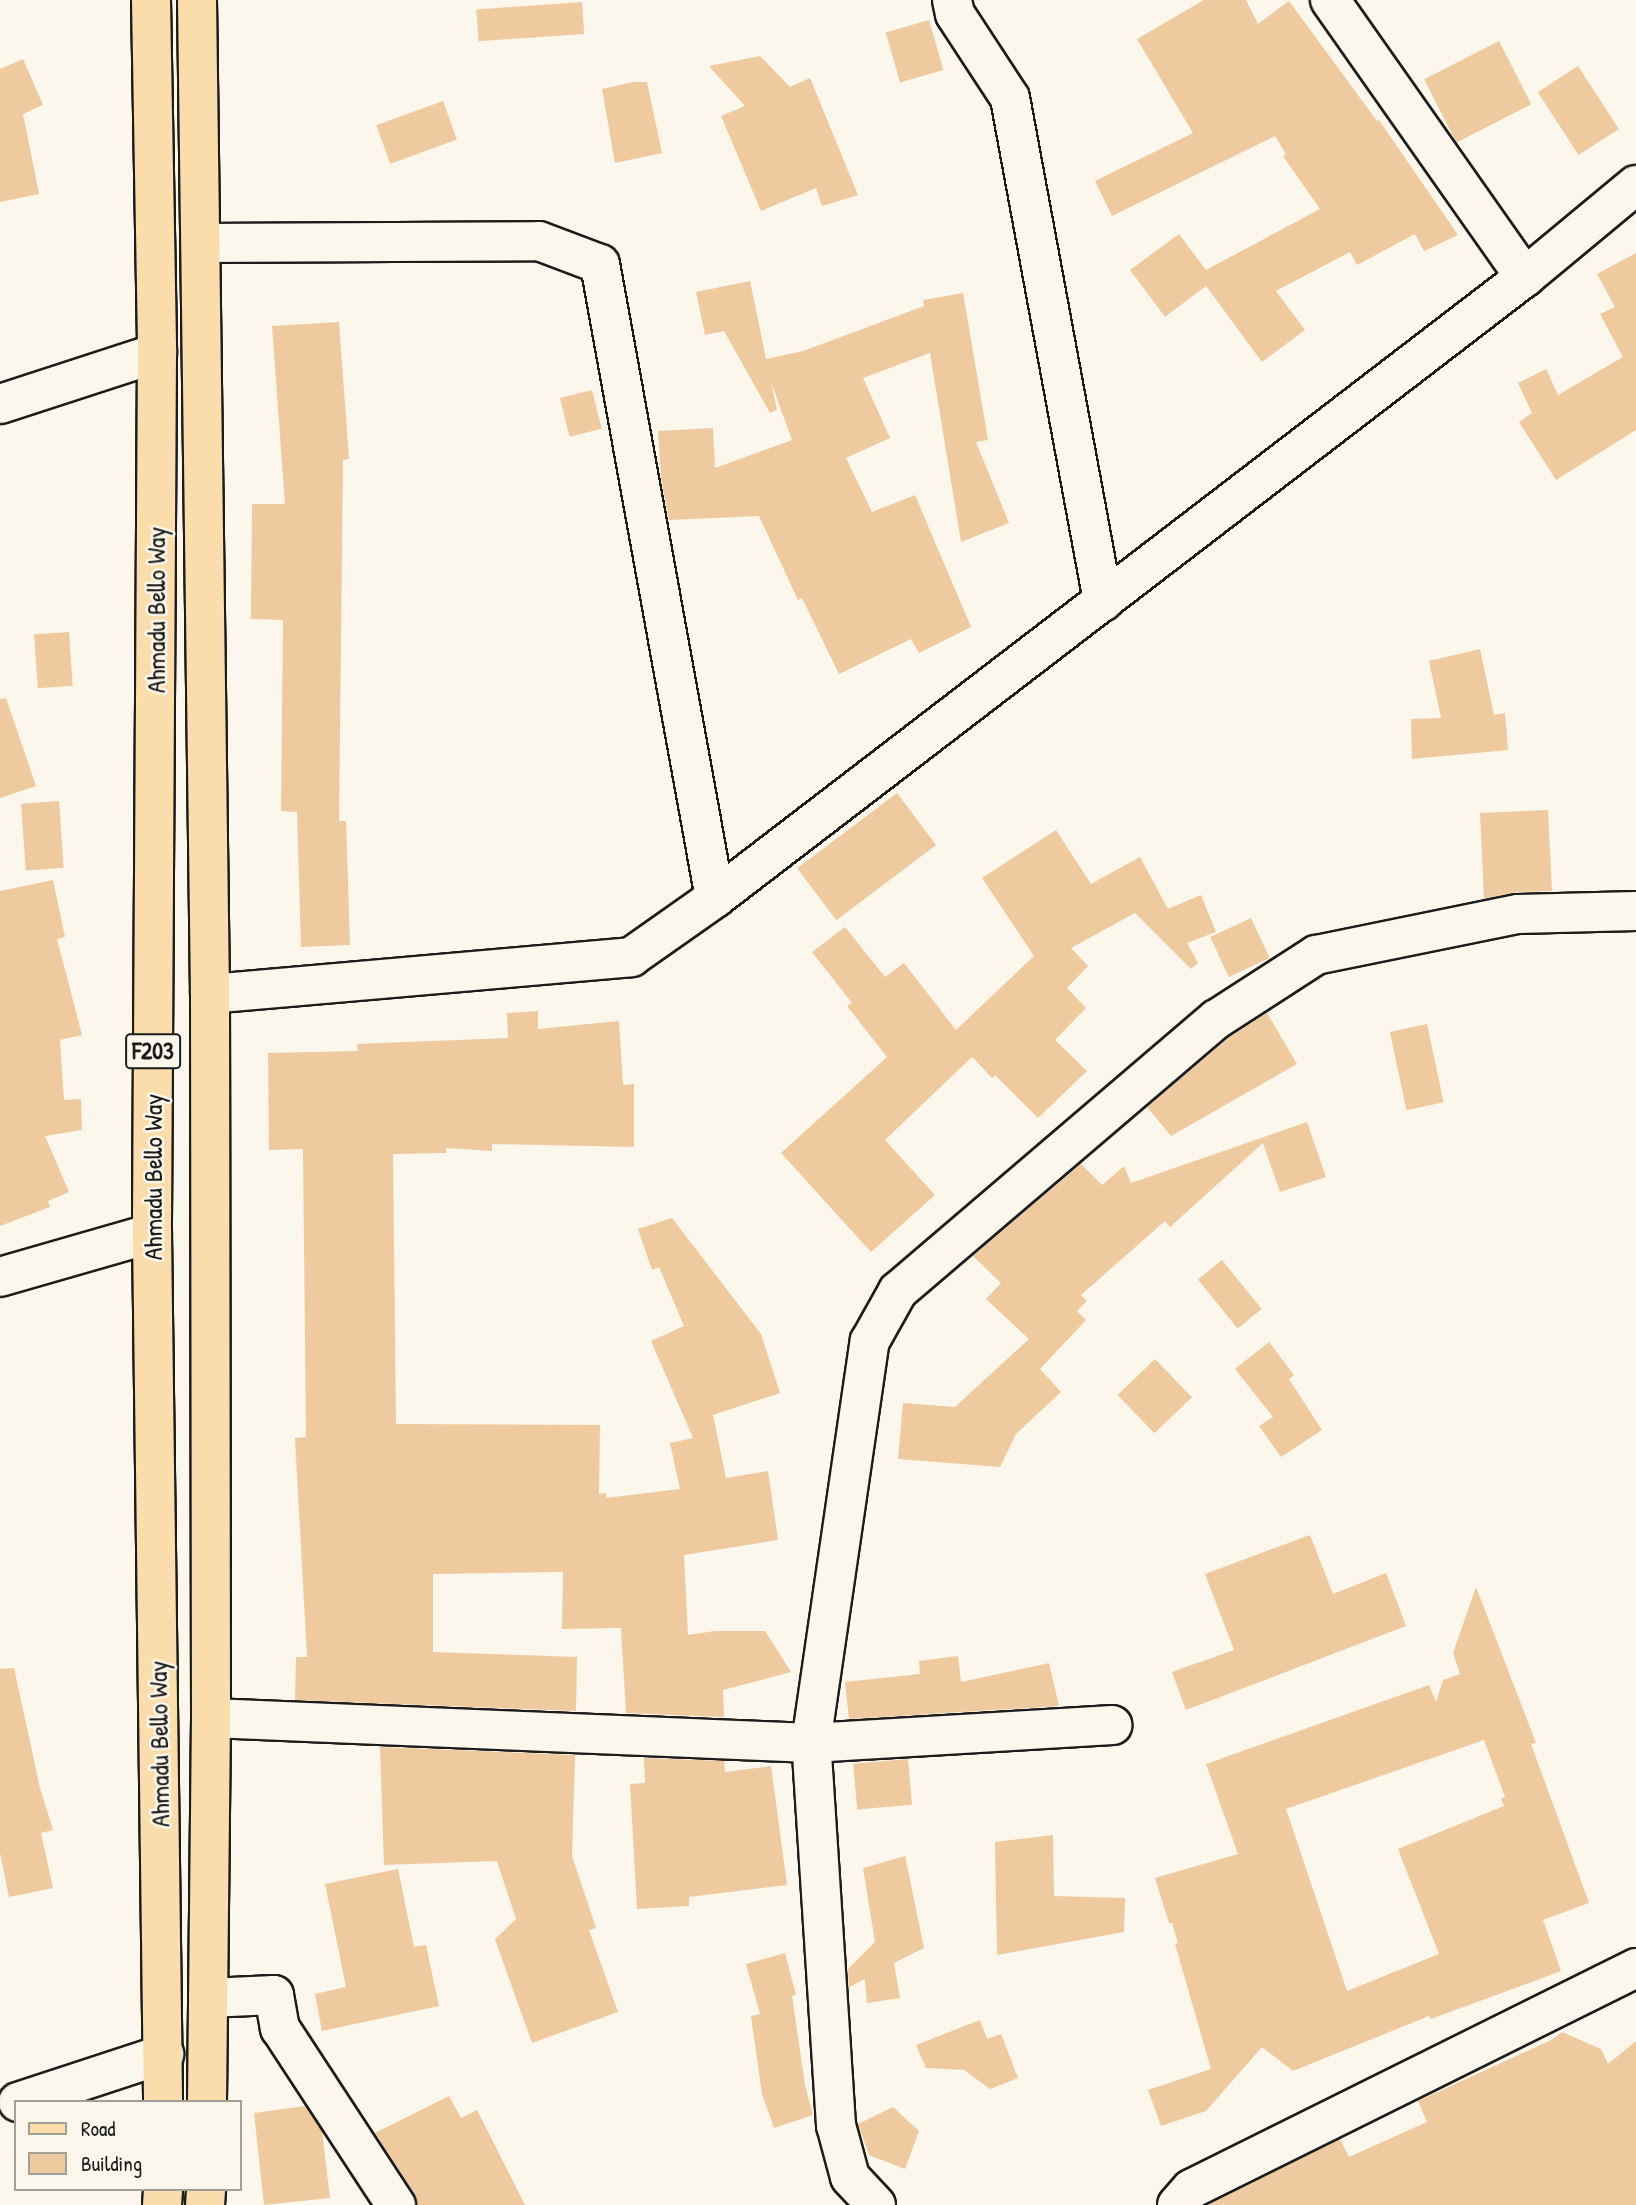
<!DOCTYPE html>
<html>
<head>
<meta charset="utf-8">
<style>
  body { margin:0 }
  #map { position:relative; width:1636px; height:2205px; overflow:hidden; background:#fbf7ec; font-family:"Patrick Hand",sans-serif }
  div>[style] { position:absolute }
  .building>* { inset:0; background:#efca9f; transform-origin:0 0 }
  .roads { filter:drop-shadow(2px 0 #1c1c1c) drop-shadow(-2px 0 #1c1c1c) drop-shadow(0 2px #1c1c1c) drop-shadow(0 -2px #1c1c1c) }
  .street>* { height:38px; margin:-19px; padding:0 19px; transform-origin:19px; border-radius:19px; background:#fbf7ec }
  .primary>* { height:38px; margin:-19px; padding:0 19px; transform-origin:19px; border-radius:19px; background:#faddab }
  span { translate:-50% -50%; white-space:nowrap; text-align:center; line-height:1.15; -webkit-text-stroke:5px #fbf7ec; paint-order:stroke }
  .shield-label span { padding:2px 5px; background:#fbf7ec; border:2px solid; border-radius:5px; -webkit-text-stroke-width:0 }
  .shield-label { font-size:24px; color:#1c1c1c; font-weight:700 }
  .street-label { font-size:26px; color:#1c1c1c }
  .legend { position:absolute; left:14px; top:2100px; width:228px; height:91px; box-sizing:border-box; background:#fbf7ec; border:2px solid #a29f99; margin:0; padding:9px 12px; list-style:none; font-size:21px; color:#1c1c1c }
  .legend li { display:flex; align-items:center; gap:14px; height:35px }
  .legend b { width:35px; border:2px solid #a29f99 }
</style>
</head>
<body>
<div id="map">
  <div class="building">
    <div style="clip-path:polygon(1204px 0,1246px 0,1258px 24px,1289px 1px,1377px 121px,1379px 120px,1458px 235px,1424px 251px,1415px 234px,1357px 265px,1350px 252px,1276px 291px,1305px 330px,1262px 362px,1206px 286px,1165px 317px,1130px 270px,1179px 234px,1206px 270px,1320px 209px,1283px 156px,1286px 154px,1275px 136px,1112px 216px,1095px 181px,1193px 133px,1137px 39px)"></div>
    <div style="left:582px;top:2px;width:32px;height:106px;rotate:86deg"></div>
    <div style="left:929px;top:20px;width:52px;height:45px;rotate:74deg"></div>
    <div style="left:1499px;top:41px;width:71px;height:84px;rotate:63deg"></div>
    <div style="clip-path:polygon(760px 56px,790px 87px,810px 78px,858px 195px,822px 206px,816px 188px,761px 211px,721px 116px,745px 106px,709px 66px)"></div>
    <div style="clip-path:polygon(23px 59px,43px 105px,23px 114px,39px 194px,0 202px,0 69px)"></div>
    <div style="left:1578px;top:66px;width:75px;height:48px;rotate:57deg"></div>
    <div style="clip-path:polygon(633px 82px,647px 82px,662px 153px,615px 163px,602px 89px)"></div>
    <div style="left:443px;top:101px;width:41px;height:71px;rotate:70deg"></div>
    <div style="clip-path:polygon(1636px 253px,1636px 430px,1556px 480px,1519px 422px,1532px 413px,1518px 383px,1546px 369px,1558px 395px,1623px 357px,1600px 314px,1615px 307px,1597px 274px)"></div>
    <div style="clip-path:polygon(750px 281px,766px 359px,803px 351px,924px 306px,923px 300px,963px 293px,988px 440px,976px 442px,1009px 523px,961px 542px,930px 353px,863px 378px,890px 438px,846px 458px,872px 512px,915px 495px,971px 627px,919px 653px,911px 639px,839px 674px,802px 598px,798px 600px,759px 516px,669px 520px,661px 478px,658px 431px,713px 428px,715px 468px,792px 440px,771px 382px,777px 410px,770px 413px,724px 331px,705px 335px,696px 292px)"></div>
    <div style="clip-path:polygon(339px 322px,349px 459px,343px 460px,339px 821px,346px 821px,350px 945px,301px 947px,297px 812px,281px 811px,283px 620px,251px 619px,252px 504px,285px 504px,272px 326px)"></div>
    <div style="left:592px;top:390px;width:40px;height:33px;rotate:76deg"></div>
    <div style="left:69px;top:632px;width:54px;height:35px;rotate:86deg"></div>
    <div style="clip-path:polygon(1480px 649px,1494px 715px,1505px 713px,1508px 750px,1412px 759px,1411px 719px,1441px 718px,1429px 661px)"></div>
    <div style="clip-path:polygon(6px 698px,36px 786px,0 798px,0 699px)"></div>
    <div style="left:897px;top:793px;width:65px;height:125px;rotate:53deg"></div>
    <div style="left:59px;top:801px;width:67px;height:38px;rotate:86deg"></div>
    <div style="clip-path:polygon(1548px 810px,1552px 891px,1517px 892px,1484px 899px,1480px 813px)"></div>
    <div style="clip-path:polygon(1056px 830px,1091px 884px,1140px 857px,1168px 909px,1201px 895px,1216px 932px,1187px 943px,1198px 963px,1191px 969px,1135px 913px,1071px 948px,1088px 966px,1067px 988px,1086px 1008px,1055px 1040px,1087px 1071px,1038px 1118px,995px 1075px,992px 1078px,972px 1057px,885px 1140px,935px 1195px,871px 1252px,781px 1153px,887px 1057px,847px 1006px,852px 1003px,812px 952px,845px 927px,885px 977px,904px 963px,956px 1030px,1034px 956px,982px 878px)"></div>
    <div style="clip-path:polygon(53px 880px,65px 937px,57px 939px,82px 1035px,60px 1040px,64px 1100px,81px 1099px,82px 1130px,45px 1136px,69px 1192px,48px 1201px,50px 1207px,0 1226px,0 891px)"></div>
    <div style="left:1251px;top:918px;width:44px;height:45px;rotate:65deg"></div>
    <div style="clip-path:polygon(538px 1011px,538px 1029px,619px 1021px,623px 1085px,634px 1084px,634px 1147px,492px 1144px,492px 1151px,446px 1148px,446px 1153px,393px 1154px,396px 1424px,600px 1425px,599px 1494px,606px 1493px,606px 1498px,680px 1489px,670px 1443px,693px 1438px,651px 1341px,684px 1326px,659px 1267px,652px 1270px,638px 1229px,672px 1218px,761px 1334px,780px 1393px,713px 1415px,726px 1478px,768px 1471px,778px 1540px,684px 1555px,688px 1635px,715px 1631px,765px 1631px,791px 1672px,723px 1690px,724px 1717px,626px 1713px,621px 1628px,562px 1629px,563px 1572px,433px 1574px,433px 1652px,577px 1657px,576px 1711px,295px 1700px,296px 1657px,307px 1657px,295px 1438px,306px 1437px,303px 1149px,269px 1150px,268px 1053px,358px 1051px,357px 1044px,508px 1038px,507px 1013px)"></div>
    <div style="clip-path:polygon(1267px 1013px,1297px 1064px,1171px 1136px,1147px 1107px,1230px 1037px)"></div>
    <div style="left:1427px;top:1024px;width:80px;height:38px;rotate:78deg"></div>
    <div style="clip-path:polygon(1307px 1122px,1326px 1177px,1280px 1192px,1263px 1143px,1170px 1227px,1165px 1221px,1081px 1295px,1087px 1301px,1077px 1311px,1086px 1320px,1040px 1369px,1061px 1392px,1016px 1434px,1000px 1467px,898px 1459px,903px 1403px,955px 1407px,1029px 1339px,986px 1299px,1001px 1283px,973px 1256px,1081px 1164px,1102px 1185px,1124px 1166px,1131px 1183px)"></div>
    <div style="left:1222px;top:1260px;width:63px;height:31px;rotate:51deg"></div>
    <div style="clip-path:polygon(1269px 1342px,1294px 1375px,1289px 1379px,1322px 1430px,1281px 1457px,1259px 1426px,1273px 1417px,1235px 1369px)"></div>
    <div style="left:1155px;top:1359px;width:53px;height:52px;rotate:46deg"></div>
    <div style="clip-path:polygon(1310px 1535px,1333px 1594px,1386px 1573px,1406px 1626px,1186px 1710px,1172px 1672px,1234px 1650px,1205px 1574px)"></div>
    <div style="clip-path:polygon(evenodd,1476px 1587px,1536px 1743px,1531px 1744px,1589px 1903px,1543px 1920px,1561px 1971px,1431px 2019px,1429px 2016px,1293px 2071px,1262px 2047px,1206px 2111px,1161px 2126px,1148px 2090px,1211px 2069px,1175px 1944px,1178px 1943px,1172px 1923px,1169px 1923px,1155px 1878px,1238px 1854px,1206px 1764px,1429px 1685px,1436px 1702px,1443px 1680px,1460px 1674px,1453px 1653px,1476px 1587px,1484px 1740px,1505px 1797px,1501px 1799px,1504px 1806px,1398px 1849px,1439px 1954px,1347px 1991px,1286px 1809px,1484px 1740px)"></div>
    <div style="clip-path:polygon(958px 1656px,961px 1682px,1049px 1663px,1059px 1706px,849px 1719px,845px 1682px,920px 1674px,919px 1661px)"></div>
    <div style="clip-path:polygon(14px 1668px,40px 1788px,53px 1830px,41px 1833px,53px 1888px,9px 1897px,0 1853px,0 1669px)"></div>
    <div style="clip-path:polygon(380px 1747px,575px 1755px,572px 1856px,596px 1928px,589px 1930px,618px 2012px,532px 2043px,495px 1939px,516px 1919px,497px 1861px,384px 1865px)"></div>
    <div style="clip-path:polygon(644px 1758px,724px 1761px,725px 1772px,771px 1766px,787px 1885px,689px 1897px,689px 1906px,637px 1909px,630px 1784px,645px 1783px)"></div>
    <div style="left:908px;top:1759px;width:46px;height:55px;rotate:85deg"></div>
    <div style="clip-path:polygon(1053px 1835px,1054px 1896px,1125px 1898px,1124px 1932px,997px 1955px,995px 1842px)"></div>
    <div style="clip-path:polygon(905px 1856px,924px 1948px,894px 1963px,900px 1998px,867px 2003px,865px 1979px,849px 1987px,848px 1969px,875px 1942px,863px 1868px)"></div>
    <div style="clip-path:polygon(398px 1869px,414px 1947px,426px 1945px,439px 2006px,322px 2031px,315px 1994px,346px 1987px,325px 1884px)"></div>
    <div style="clip-path:polygon(785px 1953px,796px 1995px,792px 1996px,805px 2085px,813px 2115px,774px 2128px,762px 2094px,751px 2016px,760px 2014px,746px 1964px)"></div>
    <div style="clip-path:polygon(980px 2020px,987px 2039px,1001px 2034px,1018px 2078px,990px 2089px,964px 2070px,926px 2068px,916px 2045px)"></div>
    <div style="clip-path:polygon(1562px 2032px,1601px 2049px,1608px 2064px,1636px 2041px,1636px 2205px,1208px 2205px,1340px 2139px,1349px 2157px,1427px 2122px,1418px 2101px,1551px 2040px)"></div>
    <div style="clip-path:polygon(449px 2096px,461px 2118px,477px 2110px,525px 2205px,418px 2205px,414px 2193px,375px 2133px)"></div>
    <div style="clip-path:polygon(305px 2106px,322px 2131px,330px 2198px,264px 2205px,254px 2113px)"></div>
    <div style="clip-path:polygon(893px 2107px,919px 2131px,905px 2169px,869px 2155px,858px 2124px)"></div>
  </div>
  <div class="roads">
    <div class="street">
      <div style="left:952px;top:0;width:14px;rotate:78deg"></div>
      <div style="left:955px;top:14px;width:100px;rotate:56.8deg"></div>
      <div style="left:1010px;top:98px;width:512px;rotate:79.52deg"></div>
      <div style="left:1330px;top:0;width:339px;rotate:54.9deg"></div>
      <div style="left:202px;top:243px;width:337px;rotate:-0.3deg"></div>
      <div style="left:539px;top:241px;width:65px;rotate:20.7deg"></div>
      <div style="left:600px;top:264px;width:644px;rotate:79.72deg"></div>
      <div style="left:0;top:404px;width:165px;rotate:-18deg"></div>
      <div style="left:210px;top:994px;width:423px;rotate:-5deg"></div>
      <div style="left:631px;top:957px;width:103px;rotate:-35.1deg"></div>
      <div style="left:715px;top:898px;width:1021px;rotate:-37.48deg"></div>
      <div style="left:1525px;top:277px;width:144px;rotate:-39.7deg"></div>
      <div style="left:0;top:1277px;width:158px;rotate:-16.1deg"></div>
      <div style="left:211px;top:1718px;width:601px;rotate:2.39deg"></div>
      <div style="left:811px;top:1743px;width:302px;rotate:-3.4deg"></div>
      <div style="left:208px;top:1998px;width:66px;rotate:-2.6deg"></div>
      <div style="left:274px;top:1995px;width:34px;rotate:80deg"></div>
      <div style="left:280px;top:2028px;width:212px;rotate:56.8deg"></div>
      <div style="left:18px;top:2102px;width:154px;rotate:-18.2deg"></div>
      <div style="left:876px;top:2205px;width:38px;rotate:-133deg"></div>
      <div style="left:850px;top:2177px;width:54px;rotate:-105.1deg"></div>
      <div style="left:836px;top:2125px;width:383px;rotate:-93.7deg"></div>
      <div style="left:811px;top:1743px;width:406px;rotate:-81.7deg"></div>
      <div style="left:870px;top:1341px;width:57px;rotate:-60.8deg"></div>
      <div style="left:898px;top:1291px;width:419px;rotate:-40.5deg"></div>
      <div style="left:1217px;top:1019px;width:118px;rotate:-32.9deg"></div>
      <div style="left:1316px;top:955px;width:206px;rotate:-11.5deg"></div>
      <div style="left:1518px;top:914px;width:118px;rotate:-1.5deg"></div>
      <div style="left:1177px;top:2205px;width:21px;rotate:-49deg"></div>
      <div style="left:1191px;top:2189px;width:497px;rotate:-26.4deg"></div>
    </div>
    <div class="primary">
      <div style="left:151px;top:0;width:353px;rotate:89deg"></div>
      <div style="left:157px;top:353px;width:880px;rotate:90.33deg"></div>
      <div style="left:152px;top:1233px;width:869px;rotate:89.27deg"></div>
      <div style="left:197px;top:0;width:994px;rotate:89.25deg"></div>
      <div style="left:210px;top:994px;width:724px;rotate:89.92deg"></div>
      <div style="left:211px;top:1718px;width:384px;rotate:90.6deg"></div>
      <div style="left:162px;top:2205px;width:16px;rotate:-86deg"></div>
      <div style="left:205px;top:2205px;width:16px;rotate:-86deg"></div>
    </div>
  </div>
  <div class="shield-label">
    <span style="left:153px;top:1051px">F203</span>
  </div>
  <div class="street-label">
    <span style="left:156px;top:610px;rotate:-90deg">Ahmadu Bello Way</span>
    <span style="left:153px;top:1177px;rotate:-90deg">Ahmadu Bello Way</span>
    <span style="left:159px;top:1744px;rotate:-91deg">Ahmadu Bello Way</span>
  </div>
  <ul class="legend">
  <li><b style="height:9px;background:#faddab"></b>Road</li>
  <li><b style="height:19px;background:#efca9f"></b>Building</li>
  </ul>
</div>
</body>
</html>
